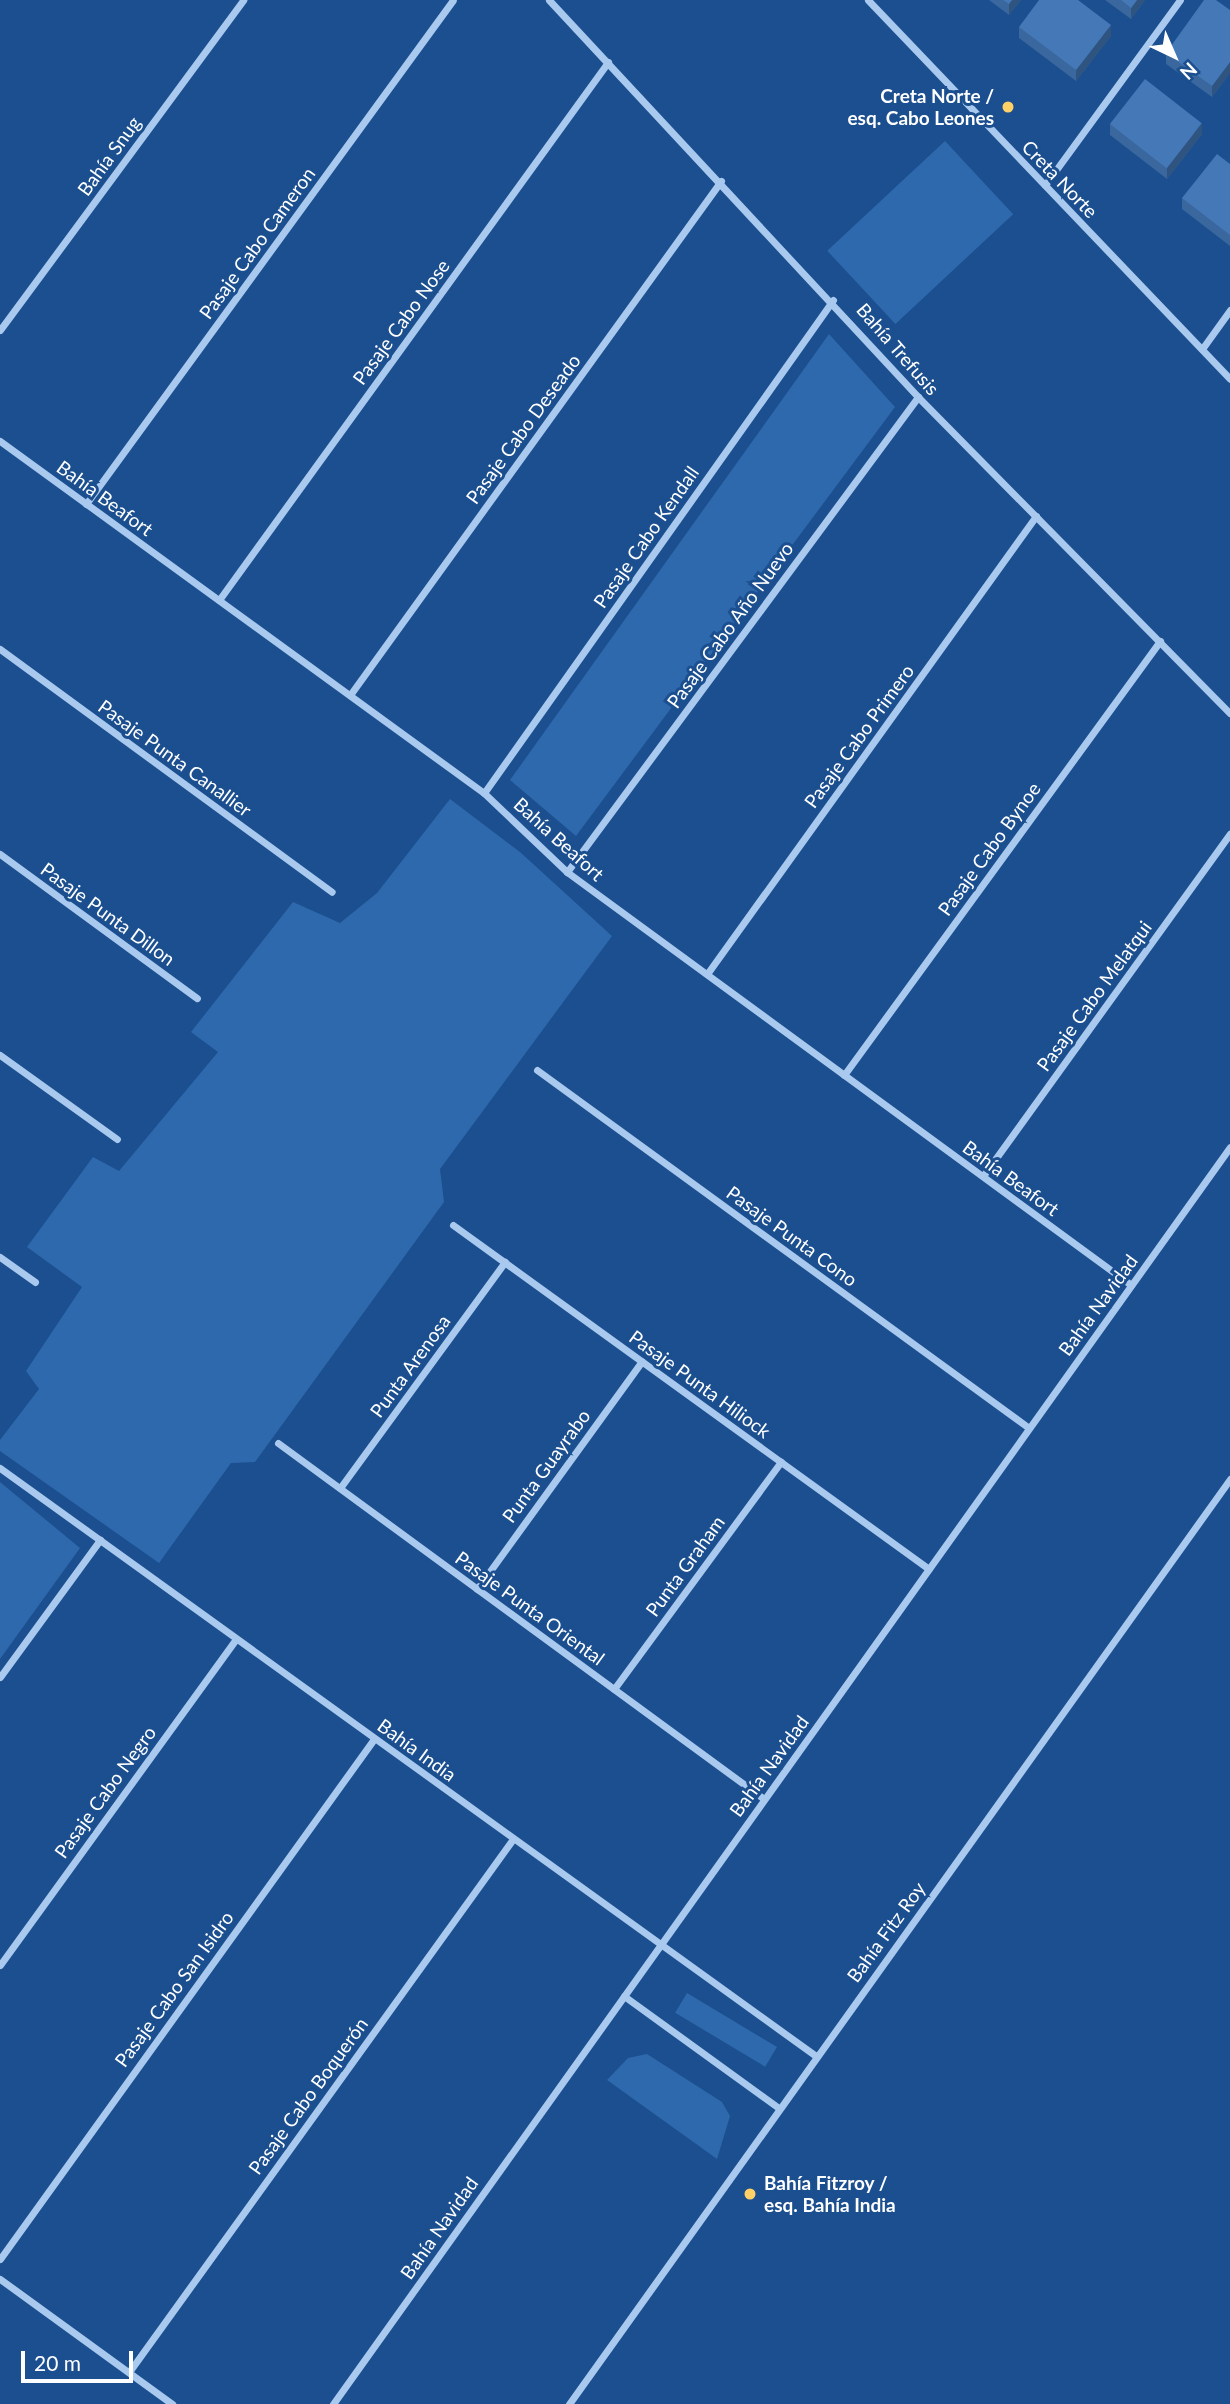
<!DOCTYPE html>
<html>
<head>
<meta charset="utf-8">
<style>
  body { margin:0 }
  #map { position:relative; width:1230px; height:2404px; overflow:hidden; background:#1b4f8f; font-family:Lato,sans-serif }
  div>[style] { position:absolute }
  .green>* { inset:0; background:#2e69ad; transform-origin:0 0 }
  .minor>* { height:7px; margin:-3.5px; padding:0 3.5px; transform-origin:3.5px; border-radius:3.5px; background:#a9c9ee }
  .wall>* { inset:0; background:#3a679d }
  .shaded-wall>* { inset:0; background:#305480 }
  .building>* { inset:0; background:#4478b7; transform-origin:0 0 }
  .dots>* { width:19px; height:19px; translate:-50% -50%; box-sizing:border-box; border:4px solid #1b4f8f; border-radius:50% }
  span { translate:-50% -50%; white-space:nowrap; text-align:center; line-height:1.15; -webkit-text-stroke:6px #1b4f8f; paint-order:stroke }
  .poi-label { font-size:19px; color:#fff; font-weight:700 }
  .right { translate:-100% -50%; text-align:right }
  .left { translate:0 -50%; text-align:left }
  .street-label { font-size:19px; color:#fff }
  .north { position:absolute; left:1139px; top:21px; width:70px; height:70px; -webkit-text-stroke:5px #1b4f8f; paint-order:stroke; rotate:136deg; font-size:19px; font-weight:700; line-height:28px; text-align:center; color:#fff }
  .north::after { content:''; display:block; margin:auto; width:24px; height:32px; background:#fff; clip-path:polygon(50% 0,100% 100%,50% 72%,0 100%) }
  .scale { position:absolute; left:21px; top:2351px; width:112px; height:32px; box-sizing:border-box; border:4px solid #fff; border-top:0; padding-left:9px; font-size:21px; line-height:24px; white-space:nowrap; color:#fff; -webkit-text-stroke:5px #1b4f8f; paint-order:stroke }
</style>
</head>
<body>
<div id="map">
  <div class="green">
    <div style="left:945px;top:141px;width:100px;height:161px;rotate:47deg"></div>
    <div style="clip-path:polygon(829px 334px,895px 407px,576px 836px,510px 780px)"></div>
    <div style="clip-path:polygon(450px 799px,520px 852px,612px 936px,440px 1169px,444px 1202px,255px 1462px,231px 1463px,159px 1563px,0 1451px,0 1440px,39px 1389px,26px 1371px,82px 1287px,27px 1247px,93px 1157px,119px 1171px,218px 1052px,191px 1032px,293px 902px,340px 923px,377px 893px)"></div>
    <div style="clip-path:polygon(0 1482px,80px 1548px,0 1659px)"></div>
    <div style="left:687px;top:1993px;width:105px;height:23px;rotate:31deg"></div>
    <div style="clip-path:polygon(647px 2054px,722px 2102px,730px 2116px,717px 2159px,607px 2080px,628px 2058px)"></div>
  </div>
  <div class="minor">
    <div style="left:549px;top:0;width:542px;rotate:47.09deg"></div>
    <div style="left:918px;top:397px;width:444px;rotate:45.4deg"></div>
    <div style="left:868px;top:0;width:524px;rotate:46.31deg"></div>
    <div style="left:1045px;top:185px;width:229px;rotate:-53.9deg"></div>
    <div style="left:0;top:330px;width:410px;rotate:-53.6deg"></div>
    <div style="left:1202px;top:349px;width:48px;rotate:-54.3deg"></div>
    <div style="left:0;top:441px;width:598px;rotate:36.03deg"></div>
    <div style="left:484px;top:793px;width:115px;rotate:43.6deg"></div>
    <div style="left:567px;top:872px;width:699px;rotate:36.21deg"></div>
    <div style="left:86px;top:504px;width:623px;rotate:-53.94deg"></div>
    <div style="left:219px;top:600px;width:664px;rotate:-54.13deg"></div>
    <div style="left:0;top:649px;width:411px;rotate:36.2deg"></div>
    <div style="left:350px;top:695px;width:634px;rotate:-54.18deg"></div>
    <div style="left:484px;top:793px;width:604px;rotate:-54.7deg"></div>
    <div style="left:0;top:854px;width:244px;rotate:36.2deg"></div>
    <div style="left:567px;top:872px;width:591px;rotate:-53.54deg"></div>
    <div style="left:707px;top:974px;width:564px;rotate:-54.31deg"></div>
    <div style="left:0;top:1055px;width:144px;rotate:35.7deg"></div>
    <div style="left:537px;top:1070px;width:608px;rotate:36.04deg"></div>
    <div style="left:844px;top:1075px;width:537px;rotate:-53.94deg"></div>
    <div style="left:983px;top:1176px;width:422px;rotate:-54.2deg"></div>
    <div style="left:453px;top:1225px;width:587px;rotate:35.86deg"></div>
    <div style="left:0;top:1257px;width:43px;rotate:35.5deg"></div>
    <div style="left:278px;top:1443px;width:602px;rotate:36.22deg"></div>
    <div style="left:0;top:1468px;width:1006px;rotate:35.78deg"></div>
    <div style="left:340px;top:1488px;width:280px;rotate:-53.9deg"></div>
    <div style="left:477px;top:1589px;width:281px;rotate:-54.1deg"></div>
    <div style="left:0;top:1677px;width:170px;rotate:-53.9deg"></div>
    <div style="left:614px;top:1689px;width:282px;rotate:-53.7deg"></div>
    <div style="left:0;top:1965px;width:402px;rotate:-54.1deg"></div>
    <div style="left:624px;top:1996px;width:191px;rotate:35.9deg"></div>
    <div style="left:0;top:2259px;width:641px;rotate:-54.28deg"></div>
    <div style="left:0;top:2279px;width:213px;rotate:36deg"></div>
    <div style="left:129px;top:2372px;width:657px;rotate:-54.23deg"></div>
    <div style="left:333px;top:2404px;width:1544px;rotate:-54.49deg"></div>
    <div style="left:569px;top:2404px;width:1137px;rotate:-54.45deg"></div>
  </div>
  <div class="wall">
    <div style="clip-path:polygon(989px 0,1021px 0,1009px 15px)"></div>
    <div style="clip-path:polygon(1105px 0,1145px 0,1131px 19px)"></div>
    <div style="clip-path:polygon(1230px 10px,1230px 73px,1212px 97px,1166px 64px,1166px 53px)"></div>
    <div style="clip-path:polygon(1019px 27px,1111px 36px,1076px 81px,1019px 38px)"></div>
    <div style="clip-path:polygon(1110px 124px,1202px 134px,1167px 179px,1110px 135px)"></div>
    <div style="clip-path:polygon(1230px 164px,1230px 246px,1182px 209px,1182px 198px)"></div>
  </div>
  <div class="shaded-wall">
    <div style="clip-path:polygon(1012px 0,1021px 0,1009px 15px,1009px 4px)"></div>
    <div style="clip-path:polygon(1137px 0,1145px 0,1131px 19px,1131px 8px)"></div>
    <div style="clip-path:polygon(1111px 25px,1111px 36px,1076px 81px,1076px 70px)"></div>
    <div style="clip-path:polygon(1230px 62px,1230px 73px,1212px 97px,1212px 86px)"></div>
    <div style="clip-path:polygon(1202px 123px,1202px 134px,1167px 179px,1167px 168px)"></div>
  </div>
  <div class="building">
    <div style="clip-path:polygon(1003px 0,1012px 0,1009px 4px)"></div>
    <div style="clip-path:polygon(1039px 0,1078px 0,1111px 25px,1076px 70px,1019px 27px)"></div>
    <div style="clip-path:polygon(1121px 0,1137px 0,1131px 8px)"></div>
    <div style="clip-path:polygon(1204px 0,1216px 0,1230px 10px,1230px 62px,1212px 86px,1166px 53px)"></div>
    <div style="left:1145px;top:79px;width:72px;height:57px;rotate:38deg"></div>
    <div style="clip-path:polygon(1217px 154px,1230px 164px,1230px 235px,1182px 198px)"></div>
  </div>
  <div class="dots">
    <div style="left:1008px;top:107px;background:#ffd166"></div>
    <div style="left:750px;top:2194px;background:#ffd166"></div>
  </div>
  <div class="poi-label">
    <span class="right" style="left:994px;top:107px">Creta Norte /<br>esq. Cabo Leones</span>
    <span class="left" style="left:764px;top:2194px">Bahía Fitzroy /<br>esq. Bahía India</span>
  </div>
  <div class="street-label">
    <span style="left:109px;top:156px;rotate:-54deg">Bahía Snug</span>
    <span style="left:1060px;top:179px;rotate:46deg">Creta Norte</span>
    <span style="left:257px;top:243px;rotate:-54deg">Pasaje Cabo Cameron</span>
    <span style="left:401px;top:322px;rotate:-54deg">Pasaje Cabo Nose</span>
    <span style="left:898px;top:349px;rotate:49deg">Bahía Trefusis</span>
    <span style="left:523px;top:429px;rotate:-54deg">Pasaje Cabo Deseado</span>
    <span style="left:105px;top:498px;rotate:36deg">Bahía Beafort</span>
    <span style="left:646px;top:537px;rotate:-55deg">Pasaje Cabo Kendall</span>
    <span style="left:730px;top:625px;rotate:-54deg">Pasaje Cabo Año Nuevo</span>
    <span style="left:859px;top:736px;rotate:-54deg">Pasaje Cabo Primero</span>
    <span style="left:175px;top:758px;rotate:36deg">Pasaje Punta Canallier</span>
    <span style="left:559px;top:839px;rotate:42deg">Bahía Beafort</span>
    <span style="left:989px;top:849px;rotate:-54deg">Pasaje Cabo Bynoe</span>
    <span style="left:108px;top:914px;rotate:36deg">Pasaje Punta Dillon</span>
    <span style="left:1094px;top:996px;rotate:-54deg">Pasaje Cabo Melatqui</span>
    <span style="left:1011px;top:1178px;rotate:36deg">Bahía Beafort</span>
    <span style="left:792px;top:1236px;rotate:36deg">Pasaje Punta Cono</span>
    <span style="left:1098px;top:1305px;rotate:-54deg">Bahía Navidad</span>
    <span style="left:410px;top:1366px;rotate:-54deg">Punta Arenosa</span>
    <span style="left:700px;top:1384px;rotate:36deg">Pasaje Punta Hiliock</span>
    <span style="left:546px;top:1466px;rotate:-54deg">Punta Guayrabo</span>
    <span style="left:685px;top:1566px;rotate:-54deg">Punta Graham</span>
    <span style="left:530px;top:1608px;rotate:36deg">Pasaje Punta Oriental</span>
    <span style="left:417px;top:1750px;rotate:36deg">Bahía India</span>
    <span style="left:769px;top:1766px;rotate:-54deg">Bahía Navidad</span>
    <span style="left:105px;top:1792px;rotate:-54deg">Pasaje Cabo Negro</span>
    <span style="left:886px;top:1932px;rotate:-54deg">Bahía Fitz Roy</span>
    <span style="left:174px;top:1989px;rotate:-54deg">Pasaje Cabo San Isidro</span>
    <span style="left:308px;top:2096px;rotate:-54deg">Pasaje Cabo Boquerón</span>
    <span style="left:439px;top:2228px;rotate:-55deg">Bahía Navidad</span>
  </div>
  <div class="north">N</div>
  <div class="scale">20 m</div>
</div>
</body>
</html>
